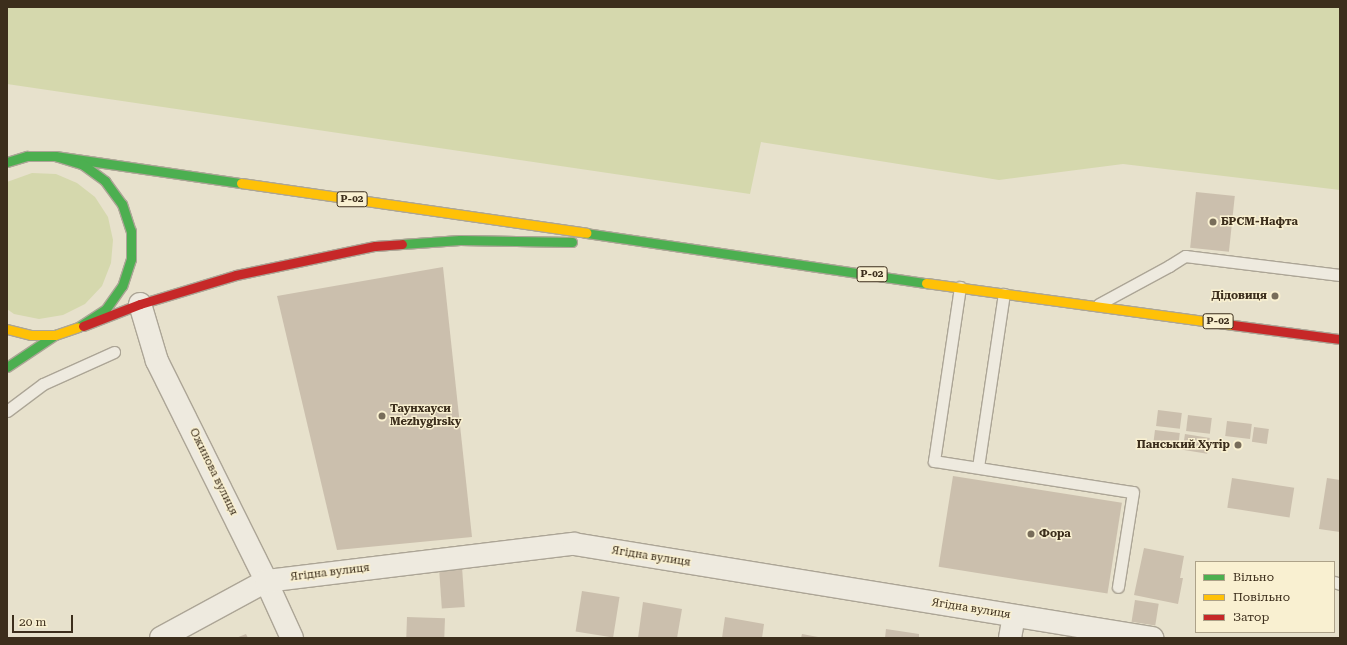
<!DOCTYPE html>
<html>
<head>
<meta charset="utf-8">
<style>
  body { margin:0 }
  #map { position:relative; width:1347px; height:645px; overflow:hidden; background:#e7e1cc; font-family:"Roboto Serif",serif }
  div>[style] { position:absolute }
  .green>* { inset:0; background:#d5d8ad }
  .building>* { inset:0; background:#cbbfad; transform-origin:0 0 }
  .roads { filter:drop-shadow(1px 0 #aca596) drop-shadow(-1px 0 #aca596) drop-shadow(0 1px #aca596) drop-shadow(0 -1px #aca596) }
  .lane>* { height:11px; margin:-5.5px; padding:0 5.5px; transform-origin:5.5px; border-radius:5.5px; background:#eeeadf }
  .street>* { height:22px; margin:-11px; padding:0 11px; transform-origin:11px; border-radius:11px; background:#eeeadf }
  .fast>* { height:9px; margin:-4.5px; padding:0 4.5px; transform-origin:4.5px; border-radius:4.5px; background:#4caf50 }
  .slow>* { height:9px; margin:-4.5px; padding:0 4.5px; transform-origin:4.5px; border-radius:4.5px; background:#ffc107 }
  .jam>* { height:9px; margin:-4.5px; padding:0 4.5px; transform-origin:4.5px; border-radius:4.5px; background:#c62828 }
  .dots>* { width:11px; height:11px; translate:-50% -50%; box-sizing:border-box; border:2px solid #f9f0d1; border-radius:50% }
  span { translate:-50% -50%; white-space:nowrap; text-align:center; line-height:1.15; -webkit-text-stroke:3px #f9f0d1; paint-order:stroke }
  .shield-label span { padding:1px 3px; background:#f9f0d1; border:1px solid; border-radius:3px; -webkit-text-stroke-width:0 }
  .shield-label { font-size:10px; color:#3c2e1c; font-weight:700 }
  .poi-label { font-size:11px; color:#3c2e1c; font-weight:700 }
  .left { translate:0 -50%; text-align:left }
  .right { translate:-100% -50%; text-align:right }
  .street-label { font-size:11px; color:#3c2e1c }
  .frame { position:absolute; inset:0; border:8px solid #3c2e1c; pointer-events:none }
  .legend { position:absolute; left:1195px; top:561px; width:140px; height:72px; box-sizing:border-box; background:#f9f0d1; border:1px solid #ada289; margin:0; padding:5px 7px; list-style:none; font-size:12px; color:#3c2e1c }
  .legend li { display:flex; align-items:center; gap:8px; height:20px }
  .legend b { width:20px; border:1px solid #ada289 }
  .scale { position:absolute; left:12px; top:615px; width:61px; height:18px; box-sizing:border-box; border:2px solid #3c2e1c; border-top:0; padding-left:5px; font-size:12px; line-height:14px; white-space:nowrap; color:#3c2e1c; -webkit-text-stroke:3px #f9f0d1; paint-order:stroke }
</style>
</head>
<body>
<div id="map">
  <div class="green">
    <div style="clip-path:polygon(7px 7px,1340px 7px,1340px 190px,1123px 164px,999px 180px,761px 142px,750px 194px,7px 84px)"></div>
    <div style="clip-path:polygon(32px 173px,56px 174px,77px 183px,95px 197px,108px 217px,113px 240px,111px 263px,102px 286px,85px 304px,63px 315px,39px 319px,14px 314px,7px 309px,7px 182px)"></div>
  </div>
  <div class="building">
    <div style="left:1196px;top:192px;width:39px;height:56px;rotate:6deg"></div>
    <div style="clip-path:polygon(443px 267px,472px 537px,337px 550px,277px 296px)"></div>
    <div style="left:1158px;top:410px;width:24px;height:16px;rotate:7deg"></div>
    <div style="left:1188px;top:415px;width:24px;height:16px;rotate:7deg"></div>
    <div style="left:1227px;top:421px;width:25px;height:15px;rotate:7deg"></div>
    <div style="left:1254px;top:427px;width:15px;height:15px;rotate:8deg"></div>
    <div style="left:1155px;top:430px;width:25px;height:15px;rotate:7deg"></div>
    <div style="left:1185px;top:434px;width:25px;height:16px;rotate:9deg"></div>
    <div style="left:953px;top:476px;width:171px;height:92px;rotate:9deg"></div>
    <div style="left:1232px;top:478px;width:63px;height:30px;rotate:9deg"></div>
    <div style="clip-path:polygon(1327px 478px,1340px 480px,1340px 532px,1319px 529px)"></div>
    <div style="clip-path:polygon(1144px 548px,1184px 556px,1180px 578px,1183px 578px,1178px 604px,1134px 595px)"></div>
    <div style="left:462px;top:567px;width:40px;height:23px;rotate:86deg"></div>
    <div style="left:582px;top:591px;width:38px;height:41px;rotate:9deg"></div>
    <div style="left:1135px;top:600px;width:24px;height:22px;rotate:9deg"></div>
    <div style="clip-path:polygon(643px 602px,682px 609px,677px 638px,638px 638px)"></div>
    <div style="left:407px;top:617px;width:38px;height:21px;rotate:2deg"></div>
    <div style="clip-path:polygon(725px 617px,764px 624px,762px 638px,722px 638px)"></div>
    <div style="clip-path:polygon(886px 629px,919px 634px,919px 638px,885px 638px)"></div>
    <div style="clip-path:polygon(246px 634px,248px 638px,236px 638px)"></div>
    <div style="clip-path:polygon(802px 634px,818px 637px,818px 638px,801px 638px)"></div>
  </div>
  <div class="roads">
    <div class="lane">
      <div style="left:960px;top:287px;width:176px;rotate:98.5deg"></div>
      <div style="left:934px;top:461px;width:201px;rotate:8.9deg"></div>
      <div style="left:1133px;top:492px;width:96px;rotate:99deg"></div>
      <div style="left:1099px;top:304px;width:80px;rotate:-28.5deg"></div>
      <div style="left:1169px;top:266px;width:19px;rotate:-32deg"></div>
      <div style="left:1185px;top:256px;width:156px;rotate:7deg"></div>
      <div style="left:7px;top:411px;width:45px;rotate:-36.9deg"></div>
      <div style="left:43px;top:384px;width:78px;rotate:-24.3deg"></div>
      <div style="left:978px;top:467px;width:175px;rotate:-81.5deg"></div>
      <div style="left:1334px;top:582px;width:6px;rotate:18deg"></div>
    </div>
    <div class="street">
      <div style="left:140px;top:304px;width:59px;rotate:73.4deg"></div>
      <div style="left:157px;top:361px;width:246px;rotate:63.6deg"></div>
      <div style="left:266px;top:581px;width:63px;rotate:65.5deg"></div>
      <div style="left:161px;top:638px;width:119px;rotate:-28.5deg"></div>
      <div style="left:266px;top:581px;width:310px;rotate:-6.9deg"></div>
      <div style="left:574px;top:544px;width:586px;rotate:9.24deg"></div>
      <div style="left:1010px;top:638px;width:22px;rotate:-80deg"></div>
    </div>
    <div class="fast">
      <div style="left:55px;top:156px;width:188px;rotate:8.3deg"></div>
      <div style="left:7px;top:162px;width:21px;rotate:-17deg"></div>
      <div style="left:27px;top:156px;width:28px"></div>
      <div style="left:55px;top:156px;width:28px;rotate:17deg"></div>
      <div style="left:82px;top:164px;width:29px;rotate:36deg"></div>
      <div style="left:105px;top:181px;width:29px;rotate:54deg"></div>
      <div style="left:122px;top:204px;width:28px;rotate:72deg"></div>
      <div style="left:131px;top:231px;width:28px;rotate:90deg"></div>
      <div style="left:131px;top:259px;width:28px;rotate:108deg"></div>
      <div style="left:122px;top:286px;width:28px;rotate:125deg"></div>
      <div style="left:106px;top:309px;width:33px;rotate:147deg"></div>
      <div style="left:586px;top:233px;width:344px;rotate:8.4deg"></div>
      <div style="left:402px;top:244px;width:58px;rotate:-3.9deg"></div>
      <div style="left:460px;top:240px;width:112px;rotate:1deg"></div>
      <div style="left:7px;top:367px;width:58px;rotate:-33.7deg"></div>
    </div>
    <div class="slow">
      <div style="left:241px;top:183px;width:349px;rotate:8.2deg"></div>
      <div style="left:926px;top:283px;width:310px;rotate:7.8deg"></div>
      <div style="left:7px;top:329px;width:25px;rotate:14deg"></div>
      <div style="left:31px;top:335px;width:24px"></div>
      <div style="left:55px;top:335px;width:24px;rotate:-19deg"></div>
    </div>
    <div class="jam">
      <div style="left:1233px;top:325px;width:108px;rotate:7.5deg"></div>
      <div style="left:83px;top:326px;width:61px;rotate:-21.1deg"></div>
      <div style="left:140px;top:304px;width:100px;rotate:-16.8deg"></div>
      <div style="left:236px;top:275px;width:142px;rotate:-11.8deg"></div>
      <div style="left:375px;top:246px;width:27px;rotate:-4deg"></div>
    </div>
  </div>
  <div class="dots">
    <div style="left:1213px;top:222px;background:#786d5a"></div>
    <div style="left:1275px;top:296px;background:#786d5a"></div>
    <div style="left:382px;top:416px;background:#786d5a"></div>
    <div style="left:1238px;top:445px;background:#786d5a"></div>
    <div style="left:1031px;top:534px;background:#786d5a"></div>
  </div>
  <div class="shield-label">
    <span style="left:352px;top:199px">Р-02</span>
    <span style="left:872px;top:274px">Р-02</span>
    <span style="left:1218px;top:321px">Р-02</span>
  </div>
  <div class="poi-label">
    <span class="left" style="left:1221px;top:222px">БРСМ-Нафта</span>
    <span class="right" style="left:1267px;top:296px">Дідовиця</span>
    <span class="left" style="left:390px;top:416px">Таунхауси<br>Mezhygirsky</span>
    <span class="right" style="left:1230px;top:445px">Панський Хутір</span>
    <span class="left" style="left:1039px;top:534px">Фора</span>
  </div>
  <div class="street-label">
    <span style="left:213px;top:472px;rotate:64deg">Ожинова вулиця</span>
    <span style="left:651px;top:557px;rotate:9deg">Ягідна вулиця</span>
    <span style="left:330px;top:573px;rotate:-7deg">Ягідна вулиця</span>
    <span style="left:971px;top:609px;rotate:9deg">Ягідна вулиця</span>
  </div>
  <div class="frame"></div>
  <ul class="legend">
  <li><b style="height:5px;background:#4caf50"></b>Вільно</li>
  <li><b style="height:5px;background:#ffc107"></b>Повільно</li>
  <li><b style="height:5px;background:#c62828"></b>Затор</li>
  </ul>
  <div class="scale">20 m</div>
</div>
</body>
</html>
